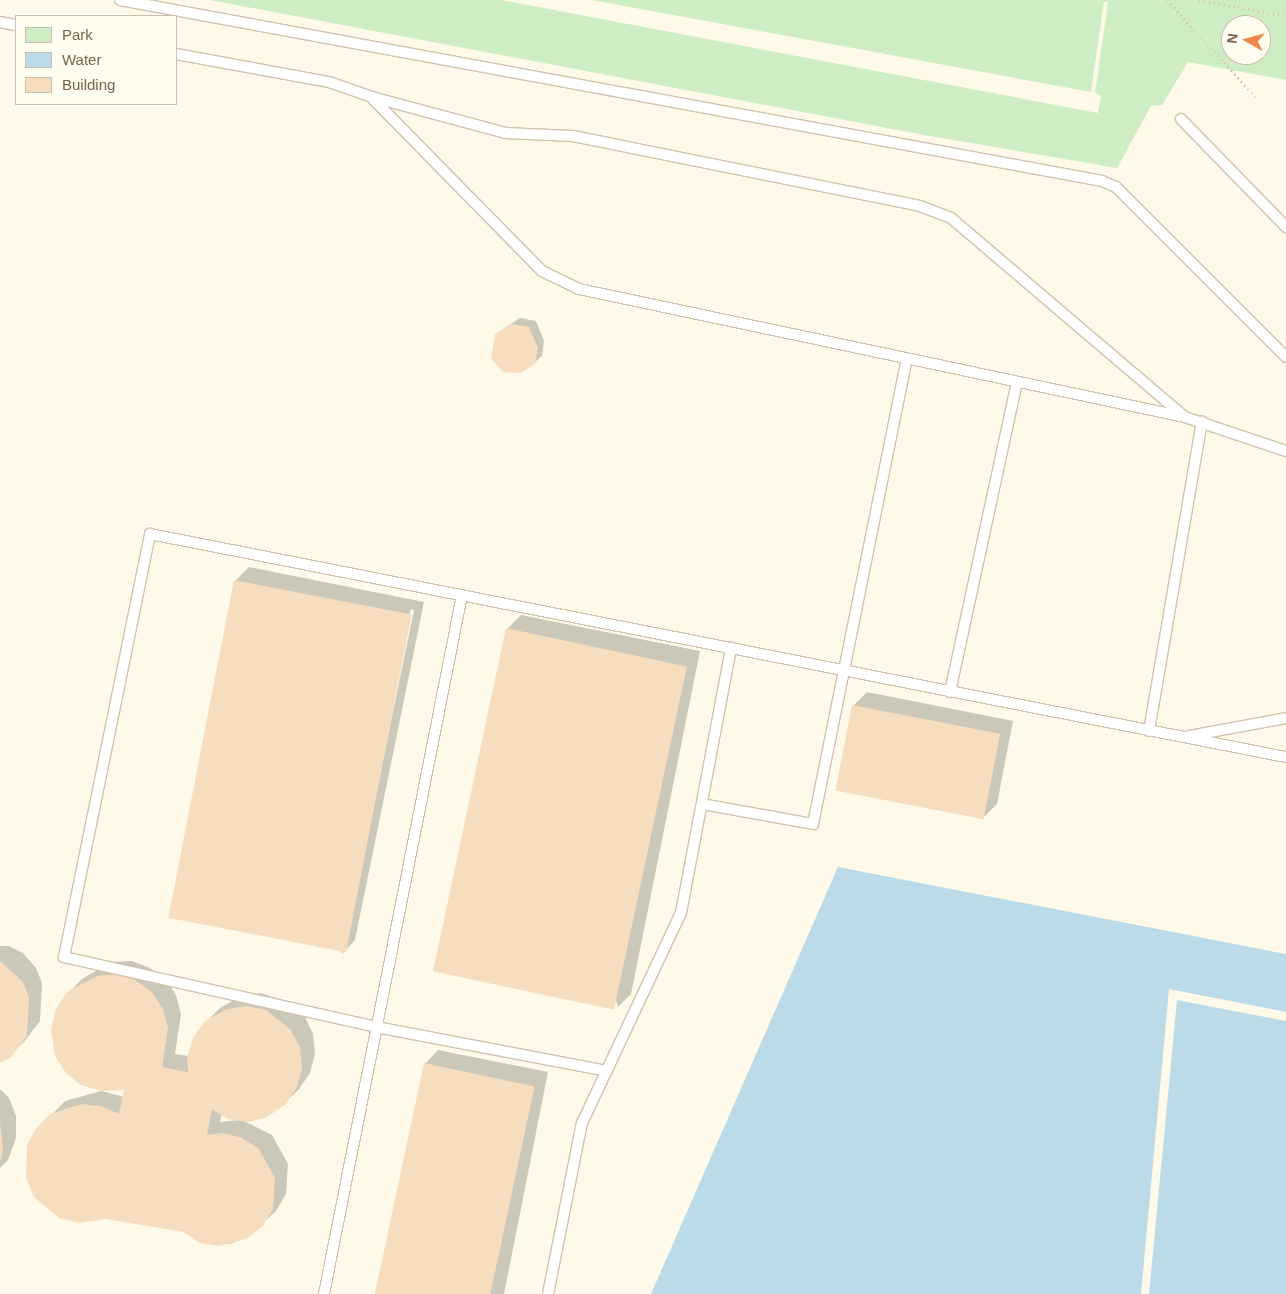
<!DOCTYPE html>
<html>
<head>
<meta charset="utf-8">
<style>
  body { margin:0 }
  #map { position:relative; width:1286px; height:1294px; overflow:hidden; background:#fef9e8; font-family:Helvetica,sans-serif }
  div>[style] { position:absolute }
  .green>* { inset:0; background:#cfedc5 }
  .water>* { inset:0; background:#bbdbe9 }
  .pier>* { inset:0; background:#fef9e8 }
  .shadow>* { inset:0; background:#0003 }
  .building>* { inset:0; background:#f5ddbe; transform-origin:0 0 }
  .path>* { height:3px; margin-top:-1.5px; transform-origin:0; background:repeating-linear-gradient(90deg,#dac1a1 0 1px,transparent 0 5px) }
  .roads { filter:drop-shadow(1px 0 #d1c2ac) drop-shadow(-1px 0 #d1c2ac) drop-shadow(0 1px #d1c2ac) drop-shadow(0 -1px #d1c2ac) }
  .lane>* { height:10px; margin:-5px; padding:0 5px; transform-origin:5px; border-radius:5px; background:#fff }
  span { translate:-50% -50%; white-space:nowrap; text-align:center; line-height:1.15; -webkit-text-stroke:5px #fffcf0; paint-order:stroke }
  .legend { position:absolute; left:15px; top:15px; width:162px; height:90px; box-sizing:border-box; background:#fffcf0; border:1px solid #cabfae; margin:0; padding:6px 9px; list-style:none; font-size:15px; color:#7a634a }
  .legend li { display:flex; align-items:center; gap:10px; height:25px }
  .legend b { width:25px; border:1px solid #cabfae }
  .north { position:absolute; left:1221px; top:15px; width:50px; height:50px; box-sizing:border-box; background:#fffcf0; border:1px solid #cabfae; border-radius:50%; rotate:277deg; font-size:14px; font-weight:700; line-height:20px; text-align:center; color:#7a634a }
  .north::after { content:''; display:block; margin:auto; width:18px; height:22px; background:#ed8848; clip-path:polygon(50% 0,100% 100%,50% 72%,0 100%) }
</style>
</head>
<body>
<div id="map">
  <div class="green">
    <div style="clip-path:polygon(evenodd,210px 0,501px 0,1098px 113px,1101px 96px,1095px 93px,1108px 2px,1104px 2px,1091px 92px,592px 0,1286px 0,1286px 80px,1188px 62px,1162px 105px,1151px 106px,1117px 168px,924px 135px,210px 0,1231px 25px,1261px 25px,1261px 55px,1231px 55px,1231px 25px)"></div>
  </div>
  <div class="water">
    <div style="clip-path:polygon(838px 867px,1286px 954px,1286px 1294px,651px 1294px)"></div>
  </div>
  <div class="pier">
    <div style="clip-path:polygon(1169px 989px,1286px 1012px,1286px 1021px,1177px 1000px,1149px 1294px,1141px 1294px)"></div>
  </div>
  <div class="shadow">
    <div style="clip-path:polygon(520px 318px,536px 321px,544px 341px,542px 356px,534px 363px,496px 334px)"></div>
    <div style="clip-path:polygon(evenodd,249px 567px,424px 602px,355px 940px,342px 954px,235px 581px,249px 567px,411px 609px,414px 610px,346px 940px,344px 940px,411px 609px)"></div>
    <div style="clip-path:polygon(521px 615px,700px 651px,631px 994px,618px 1007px,507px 629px)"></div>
    <div style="clip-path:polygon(867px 692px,1013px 721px,997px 804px,983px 818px,853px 706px)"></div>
    <div style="clip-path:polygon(0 946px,9px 946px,23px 953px,36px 968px,42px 983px,40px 1021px,24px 1042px,0 1062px)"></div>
    <div style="clip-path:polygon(evenodd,131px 961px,148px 967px,165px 978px,176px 995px,181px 1014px,175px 1054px,189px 1056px,206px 1022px,220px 1008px,241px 996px,261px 993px,291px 1003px,305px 1017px,313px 1034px,315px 1054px,310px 1073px,299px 1089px,285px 1103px,242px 1120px,272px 1135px,288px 1164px,286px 1194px,276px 1211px,248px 1237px,230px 1244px,201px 1241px,37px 1130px,65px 1101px,101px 1091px,68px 993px,82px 979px,111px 962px,131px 961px,125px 1088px,124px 1097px,102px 1091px,102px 1090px,125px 1088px,131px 961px,222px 1114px,239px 1120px,220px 1122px,222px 1114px)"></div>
    <div style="clip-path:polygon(438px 1050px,548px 1072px,504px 1294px,378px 1294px,425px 1064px)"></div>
    <div style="clip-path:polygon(0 1089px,9px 1098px,16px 1116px,16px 1138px,8px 1160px,0 1168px)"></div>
  </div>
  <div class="building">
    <div style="clip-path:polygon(512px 324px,529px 327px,538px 348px,535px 364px,521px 373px,503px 372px,491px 359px,495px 334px)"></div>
    <div style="left:234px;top:580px;width:181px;height:344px;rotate:11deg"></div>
    <div style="left:506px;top:628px;width:185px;height:351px;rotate:12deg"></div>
    <div style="left:852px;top:705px;width:151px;height:87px;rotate:11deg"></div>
    <div style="clip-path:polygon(0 961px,23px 982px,29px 997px,27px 1036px,11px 1057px,0 1063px)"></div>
    <div style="clip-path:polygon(117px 974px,135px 980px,152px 992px,163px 1009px,168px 1028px,162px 1067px,188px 1072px,187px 1057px,193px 1038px,205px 1021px,227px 1009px,247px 1006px,266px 1010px,291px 1030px,300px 1048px,302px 1068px,297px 1087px,286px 1104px,267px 1117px,248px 1122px,228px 1119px,212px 1109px,207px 1135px,223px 1133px,242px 1138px,259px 1149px,275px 1178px,273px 1209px,263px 1226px,248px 1238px,219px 1246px,200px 1243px,183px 1232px,106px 1219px,79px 1223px,59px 1218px,34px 1197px,26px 1178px,27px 1145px,36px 1129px,50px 1114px,81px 1104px,101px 1106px,119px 1114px,124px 1090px,101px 1091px,81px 1085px,66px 1073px,55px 1056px,51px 1029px,56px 1009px,67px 992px,97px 976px)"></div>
    <div style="left:424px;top:1063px;width:113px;height:236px;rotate:12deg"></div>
    <div style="clip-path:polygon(0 1122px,3px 1152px,0 1161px)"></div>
  </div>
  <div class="path">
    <div style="left:1167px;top:0;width:132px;rotate:47.5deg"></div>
    <div style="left:1199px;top:0;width:88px;rotate:10.4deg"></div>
  </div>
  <div class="roads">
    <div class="lane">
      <div style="left:120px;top:0;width:999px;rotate:10.44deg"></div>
      <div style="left:1102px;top:181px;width:15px;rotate:23deg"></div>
      <div style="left:1116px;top:187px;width:240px;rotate:45deg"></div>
      <div style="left:0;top:22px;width:16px;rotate:11deg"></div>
      <div style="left:176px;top:54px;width:156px;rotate:10.4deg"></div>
      <div style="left:329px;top:82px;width:46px;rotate:19.2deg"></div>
      <div style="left:372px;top:97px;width:138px;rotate:15.1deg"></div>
      <div style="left:505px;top:133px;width:68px;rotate:2.5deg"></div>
      <div style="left:573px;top:136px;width:354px;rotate:11.4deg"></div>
      <div style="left:920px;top:206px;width:33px;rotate:21deg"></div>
      <div style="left:951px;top:218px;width:307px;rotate:40.4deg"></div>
      <div style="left:373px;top:99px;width:241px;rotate:45.5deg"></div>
      <div style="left:542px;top:271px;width:41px;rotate:25.9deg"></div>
      <div style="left:579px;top:289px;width:619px;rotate:11.93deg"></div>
      <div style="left:1185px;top:417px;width:107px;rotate:18.6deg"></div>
      <div style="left:1181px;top:119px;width:151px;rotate:45.8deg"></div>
      <div style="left:950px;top:692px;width:317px;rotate:-77.8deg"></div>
      <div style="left:1149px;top:731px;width:314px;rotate:-80.3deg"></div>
      <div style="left:1189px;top:736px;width:99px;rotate:-10.5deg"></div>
      <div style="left:702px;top:804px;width:113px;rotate:10.2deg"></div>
      <div style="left:813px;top:824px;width:475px;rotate:-78.6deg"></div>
      <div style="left:607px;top:1071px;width:234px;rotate:-169.2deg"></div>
      <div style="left:377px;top:1027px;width:321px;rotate:-167.4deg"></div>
      <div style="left:64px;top:957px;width:432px;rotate:-78.5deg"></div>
      <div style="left:150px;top:534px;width:1158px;rotate:11.11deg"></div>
      <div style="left:324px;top:1294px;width:712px;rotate:-78.83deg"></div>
      <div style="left:548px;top:1294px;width:174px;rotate:-78.8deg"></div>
      <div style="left:582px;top:1123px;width:232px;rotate:-64.8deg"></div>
      <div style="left:681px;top:913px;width:270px;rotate:-79.3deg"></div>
    </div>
  </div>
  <ul class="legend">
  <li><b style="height:14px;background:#cfedc5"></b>Park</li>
  <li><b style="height:14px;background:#bbdbe9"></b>Water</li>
  <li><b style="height:14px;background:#f5ddbe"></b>Building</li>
  </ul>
  <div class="north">N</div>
</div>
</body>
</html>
